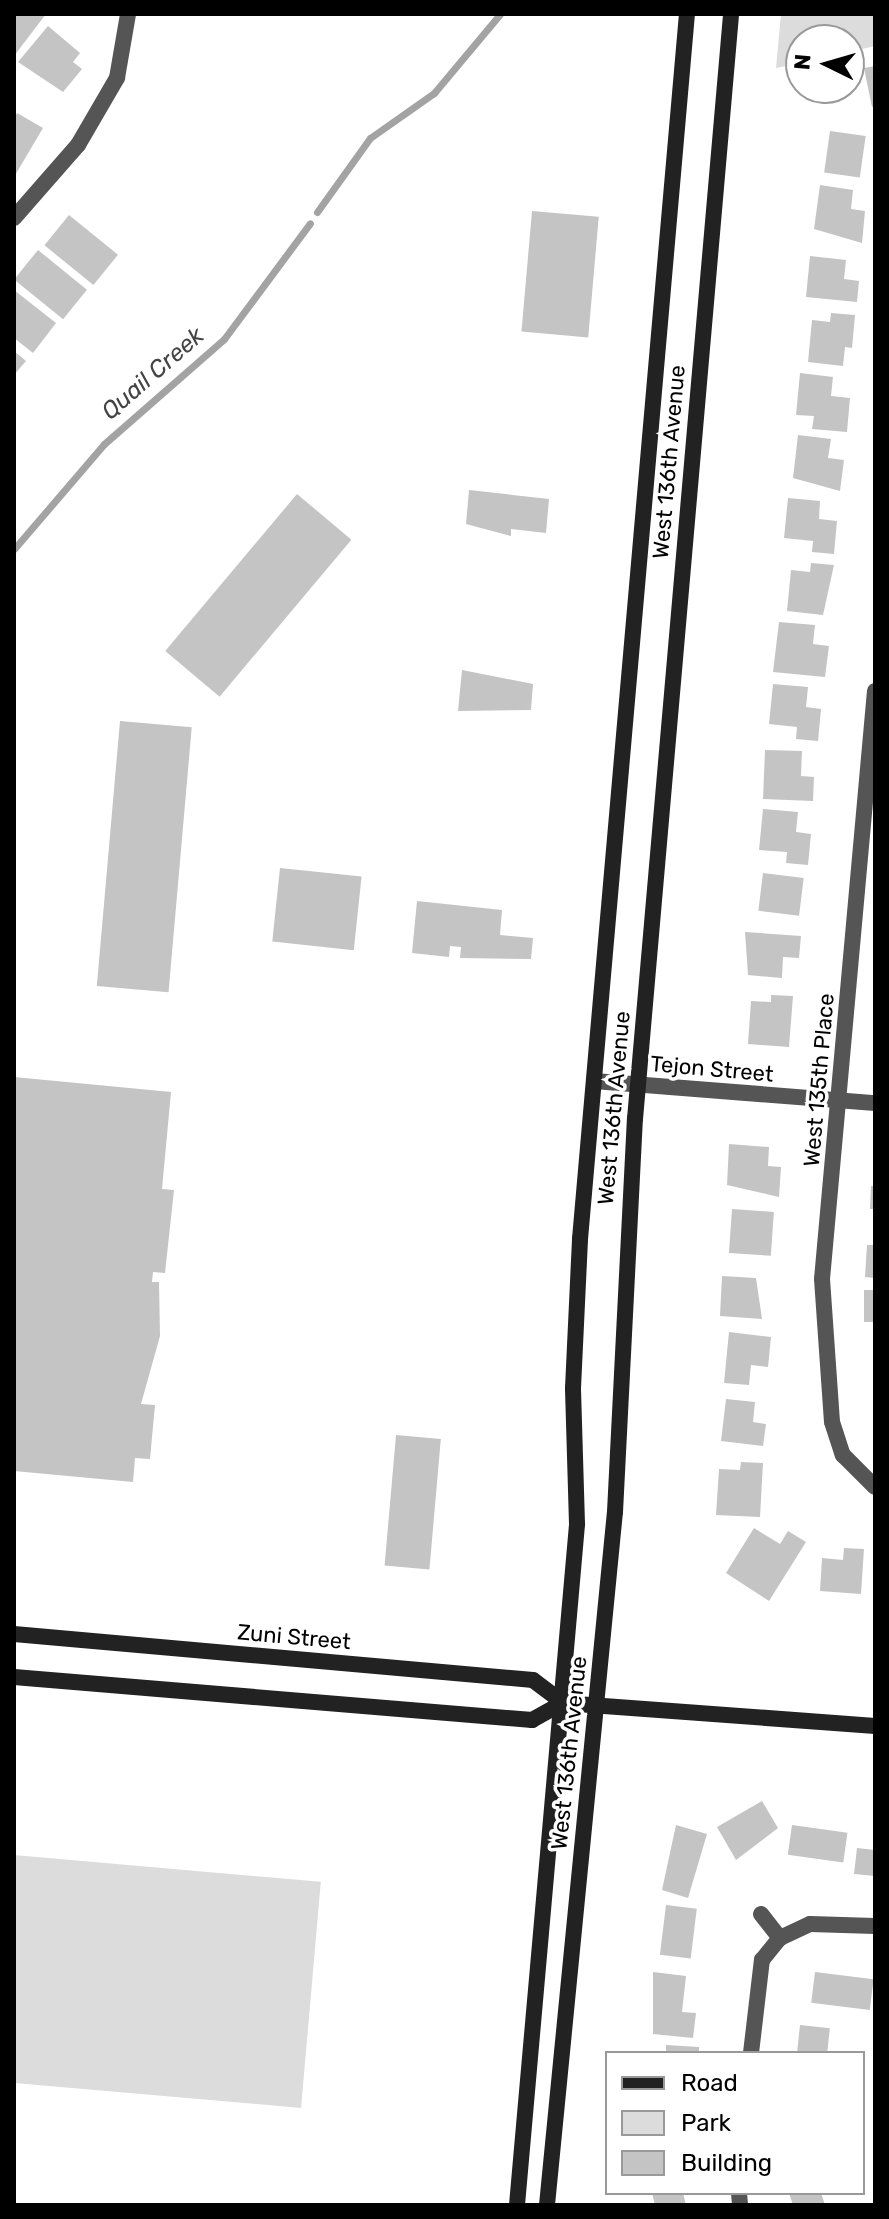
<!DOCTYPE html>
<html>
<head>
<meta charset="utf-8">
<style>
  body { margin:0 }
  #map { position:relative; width:889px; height:2219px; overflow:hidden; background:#fff; font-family:Rubik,sans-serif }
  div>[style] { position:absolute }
  .green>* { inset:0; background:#dcdcdc; transform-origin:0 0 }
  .stream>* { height:7px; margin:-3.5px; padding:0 3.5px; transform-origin:3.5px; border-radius:3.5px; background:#a3a3a3 }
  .building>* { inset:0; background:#c4c4c4; transform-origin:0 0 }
  .street>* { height:16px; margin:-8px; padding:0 8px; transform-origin:8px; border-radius:8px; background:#555 }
  .secondary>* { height:16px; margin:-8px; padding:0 8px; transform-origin:8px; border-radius:8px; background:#222 }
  span { translate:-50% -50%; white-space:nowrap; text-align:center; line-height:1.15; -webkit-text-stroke:7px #fff; paint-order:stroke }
  .street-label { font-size:22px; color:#000 }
  .water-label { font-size:24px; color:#444; font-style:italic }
  .frame { position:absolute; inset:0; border:16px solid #000; pointer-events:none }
  .legend { position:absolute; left:605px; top:2051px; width:260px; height:144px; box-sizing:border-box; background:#fff; border:2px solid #999; margin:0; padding:10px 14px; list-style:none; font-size:24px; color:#000 }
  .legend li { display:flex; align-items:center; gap:16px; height:40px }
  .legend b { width:40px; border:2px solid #999 }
  .north { position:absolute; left:785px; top:24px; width:80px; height:80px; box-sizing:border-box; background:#fff; border:2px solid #999; border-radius:50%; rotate:275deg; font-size:22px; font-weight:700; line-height:32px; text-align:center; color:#000 }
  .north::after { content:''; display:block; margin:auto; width:28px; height:36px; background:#000; clip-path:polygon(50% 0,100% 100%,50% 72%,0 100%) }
</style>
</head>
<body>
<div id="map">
  <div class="green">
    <div style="clip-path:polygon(781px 14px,875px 14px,875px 46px,849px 52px,849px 40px,801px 40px,801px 63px,776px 68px)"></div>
    <div style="left:14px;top:1855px;width:308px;height:227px;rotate:5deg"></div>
  </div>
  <div class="stream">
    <div style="left:317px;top:212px;width:91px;rotate:-54.4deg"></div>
    <div style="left:370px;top:138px;width:78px;rotate:-35.1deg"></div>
    <div style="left:434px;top:93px;width:103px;rotate:-50.1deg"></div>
    <div style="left:14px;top:549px;width:138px;rotate:-49.4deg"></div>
    <div style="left:104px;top:444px;width:159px;rotate:-41.2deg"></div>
    <div style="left:224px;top:339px;width:144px;rotate:-53.4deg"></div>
  </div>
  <div class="building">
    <div style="clip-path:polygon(14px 14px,46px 14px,14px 56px)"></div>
    <div style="clip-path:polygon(48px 26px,80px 53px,73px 62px,82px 69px,63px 92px,18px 62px)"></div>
    <div style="clip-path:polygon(875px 66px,875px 106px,872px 107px,864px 68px)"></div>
    <div style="clip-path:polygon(17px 113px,43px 128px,14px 177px,14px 119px)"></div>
    <div style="left:830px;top:131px;width:36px;height:42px;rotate:8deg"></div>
    <div style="clip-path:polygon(820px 185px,853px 190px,851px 209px,865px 211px,862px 243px,814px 229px)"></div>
    <div style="left:532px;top:211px;width:67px;height:121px;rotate:5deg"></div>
    <div style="left:69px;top:215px;width:63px;height:39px;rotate:39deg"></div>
    <div style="left:38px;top:250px;width:63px;height:38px;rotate:39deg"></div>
    <div style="clip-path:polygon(810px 256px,846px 260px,844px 279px,859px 281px,857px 302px,806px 297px)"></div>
    <div style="clip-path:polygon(14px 290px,56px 323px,33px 353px,14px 338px)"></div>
    <div style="clip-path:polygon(831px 313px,855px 315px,852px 348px,845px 347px,843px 366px,808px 362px,812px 320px,830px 322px)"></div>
    <div style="clip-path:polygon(14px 351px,26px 361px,14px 375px)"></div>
    <div style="clip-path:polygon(800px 373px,833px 377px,831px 396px,850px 398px,847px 432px,812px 429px,814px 416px,796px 415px)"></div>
    <div style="clip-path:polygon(798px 435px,831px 439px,828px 458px,844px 460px,840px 491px,793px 478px)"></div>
    <div style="clip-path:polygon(469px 490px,549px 499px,546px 533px,511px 529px,511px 536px,466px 524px)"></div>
    <div style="left:297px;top:494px;width:71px;height:205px;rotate:40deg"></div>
    <div style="clip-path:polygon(788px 498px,820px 501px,819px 519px,837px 521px,834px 554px,812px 552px,813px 541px,784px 538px)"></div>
    <div style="clip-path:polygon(811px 563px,834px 565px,823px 615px,787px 611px,791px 570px,810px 572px)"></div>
    <div style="clip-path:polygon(779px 622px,815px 625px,813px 644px,829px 646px,825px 677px,773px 672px)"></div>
    <div style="clip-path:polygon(462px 670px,533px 684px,531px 710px,458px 711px)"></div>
    <div style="clip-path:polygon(773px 684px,808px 687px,806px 707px,821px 709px,818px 741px,796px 739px,797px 727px,769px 724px)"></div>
    <div style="left:120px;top:721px;width:72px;height:266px;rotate:5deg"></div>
    <div style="clip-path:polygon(765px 750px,802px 751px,801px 776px,814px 777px,813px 801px,763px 799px)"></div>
    <div style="clip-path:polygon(763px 809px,798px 812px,796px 832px,811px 834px,808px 865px,786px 863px,787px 852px,759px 850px)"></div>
    <div style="left:280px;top:868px;width:82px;height:74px;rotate:6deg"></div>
    <div style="left:763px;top:873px;width:41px;height:38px;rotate:7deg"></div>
    <div style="clip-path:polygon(417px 901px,502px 910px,500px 935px,533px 938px,531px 959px,460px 958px,461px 947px,450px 946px,449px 957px,412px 953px)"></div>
    <div style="clip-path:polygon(745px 932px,801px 936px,799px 958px,783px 957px,782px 978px,748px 975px)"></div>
    <div style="clip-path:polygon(771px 995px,793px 996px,789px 1047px,748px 1044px,751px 1001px,771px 1002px)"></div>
    <div style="clip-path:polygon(14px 1077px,171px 1092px,162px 1189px,174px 1190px,165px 1273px,153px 1272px,152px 1282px,159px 1282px,160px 1336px,141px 1404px,155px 1405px,150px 1459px,135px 1458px,133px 1482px,14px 1471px)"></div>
    <div style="clip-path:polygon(729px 1144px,769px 1147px,768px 1166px,781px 1167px,779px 1197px,727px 1185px)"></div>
    <div style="clip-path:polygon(871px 1186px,875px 1186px,875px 1209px,870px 1209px)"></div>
    <div style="left:732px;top:1209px;width:42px;height:44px;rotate:4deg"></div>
    <div style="clip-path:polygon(867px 1245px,875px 1245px,875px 1278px,865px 1277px)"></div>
    <div style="clip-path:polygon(722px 1276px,756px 1278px,762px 1319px,720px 1316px)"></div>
    <div style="left:864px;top:1290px;width:11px;height:32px"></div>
    <div style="clip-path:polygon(729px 1332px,771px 1337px,768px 1367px,751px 1365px,749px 1385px,724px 1383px)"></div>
    <div style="clip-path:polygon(726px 1399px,755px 1402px,753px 1422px,766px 1424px,763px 1446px,721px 1441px)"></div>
    <div style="left:396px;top:1435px;width:45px;height:131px;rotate:5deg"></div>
    <div style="clip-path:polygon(741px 1462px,763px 1463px,760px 1517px,716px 1515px,719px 1469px,740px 1470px)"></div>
    <div style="clip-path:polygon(754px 1528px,780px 1544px,788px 1531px,806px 1542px,769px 1601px,726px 1573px)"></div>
    <div style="clip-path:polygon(844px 1548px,864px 1549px,861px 1594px,820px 1591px,822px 1558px,843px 1560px)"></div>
    <div style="clip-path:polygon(762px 1801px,778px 1828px,736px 1860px,717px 1827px)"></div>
    <div style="clip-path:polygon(676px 1825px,707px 1834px,688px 1898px,662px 1890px)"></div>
    <div style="left:792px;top:1825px;width:56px;height:30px;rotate:8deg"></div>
    <div style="clip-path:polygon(857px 1848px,875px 1850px,875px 1876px,854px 1874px)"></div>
    <div style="left:666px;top:1905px;width:31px;height:50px;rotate:7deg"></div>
    <div style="clip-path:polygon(653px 1972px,686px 1976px,682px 2012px,696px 2013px,693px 2038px,653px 2034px)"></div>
    <div style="left:815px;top:1972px;width:59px;height:31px;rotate:7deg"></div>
    <div style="left:800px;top:2025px;width:30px;height:28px;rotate:6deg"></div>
    <div style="clip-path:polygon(666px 2045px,699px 2047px,699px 2053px,666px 2053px)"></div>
    <div style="clip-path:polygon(652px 2193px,683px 2193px,686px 2205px,655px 2205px)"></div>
    <div style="clip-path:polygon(789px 2193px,821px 2193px,825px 2205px,793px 2205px)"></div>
  </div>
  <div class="street">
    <div style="left:14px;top:218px;width:97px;rotate:-48.8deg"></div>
    <div style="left:78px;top:145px;width:78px;rotate:-59.8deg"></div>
    <div style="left:117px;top:78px;width:65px;rotate:-80.2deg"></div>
    <div style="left:875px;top:691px;width:590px;rotate:95.15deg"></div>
    <div style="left:822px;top:1279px;width:143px;rotate:86deg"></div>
    <div style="left:832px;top:1422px;width:35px;rotate:72deg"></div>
    <div style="left:843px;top:1455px;width:45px;rotate:45deg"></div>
    <div style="left:594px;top:1081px;width:282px;rotate:4.5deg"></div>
    <div style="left:761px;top:1914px;width:31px;rotate:52deg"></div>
    <div style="left:751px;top:2053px;width:94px;rotate:-83.3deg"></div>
    <div style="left:762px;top:1960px;width:28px;rotate:-51deg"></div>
    <div style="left:780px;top:1938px;width:33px;rotate:-25deg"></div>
    <div style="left:810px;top:1924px;width:65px;rotate:1.8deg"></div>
    <div style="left:739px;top:2193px;width:12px;rotate:85deg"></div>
  </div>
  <div class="secondary">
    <div style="left:14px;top:1634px;width:521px;rotate:5.07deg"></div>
    <div style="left:533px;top:1680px;width:38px;rotate:37deg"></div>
    <div style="left:563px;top:1703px;width:313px;rotate:4.2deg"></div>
    <div style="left:14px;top:1677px;width:520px;rotate:4.75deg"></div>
    <div style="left:532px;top:1720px;width:35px;rotate:-29deg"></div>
    <div style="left:517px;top:2205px;width:684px;rotate:-84.96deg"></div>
    <div style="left:577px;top:1524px;width:136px;rotate:-91.7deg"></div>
    <div style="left:573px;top:1388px;width:149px;rotate:-87.3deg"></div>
    <div style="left:580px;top:1239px;width:1230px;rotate:-85.01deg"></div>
    <div style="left:547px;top:2205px;width:696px;rotate:-84.4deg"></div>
    <div style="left:615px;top:1512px;width:394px;rotate:-87.1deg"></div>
    <div style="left:635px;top:1119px;width:1109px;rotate:-85.03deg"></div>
  </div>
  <div class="street-label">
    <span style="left:669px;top:462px;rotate:-85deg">West 136th Avenue</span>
    <span style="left:712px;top:1069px;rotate:5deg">Tejon Street</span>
    <span style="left:819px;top:1080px;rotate:-85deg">West 135th Place</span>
    <span style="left:614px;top:1108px;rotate:-85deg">West 136th Avenue</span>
    <span style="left:294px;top:1637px;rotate:5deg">Zuni Street</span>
    <span style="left:569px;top:1753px;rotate:-84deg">West 136th Avenue</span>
  </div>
  <div class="water-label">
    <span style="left:153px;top:374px;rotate:-41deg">Quail Creek</span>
  </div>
  <div class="frame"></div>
  <ul class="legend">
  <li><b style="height:10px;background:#222"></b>Road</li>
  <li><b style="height:22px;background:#dcdcdc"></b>Park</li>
  <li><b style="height:22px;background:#c4c4c4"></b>Building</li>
  </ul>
  <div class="north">N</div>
</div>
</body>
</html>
